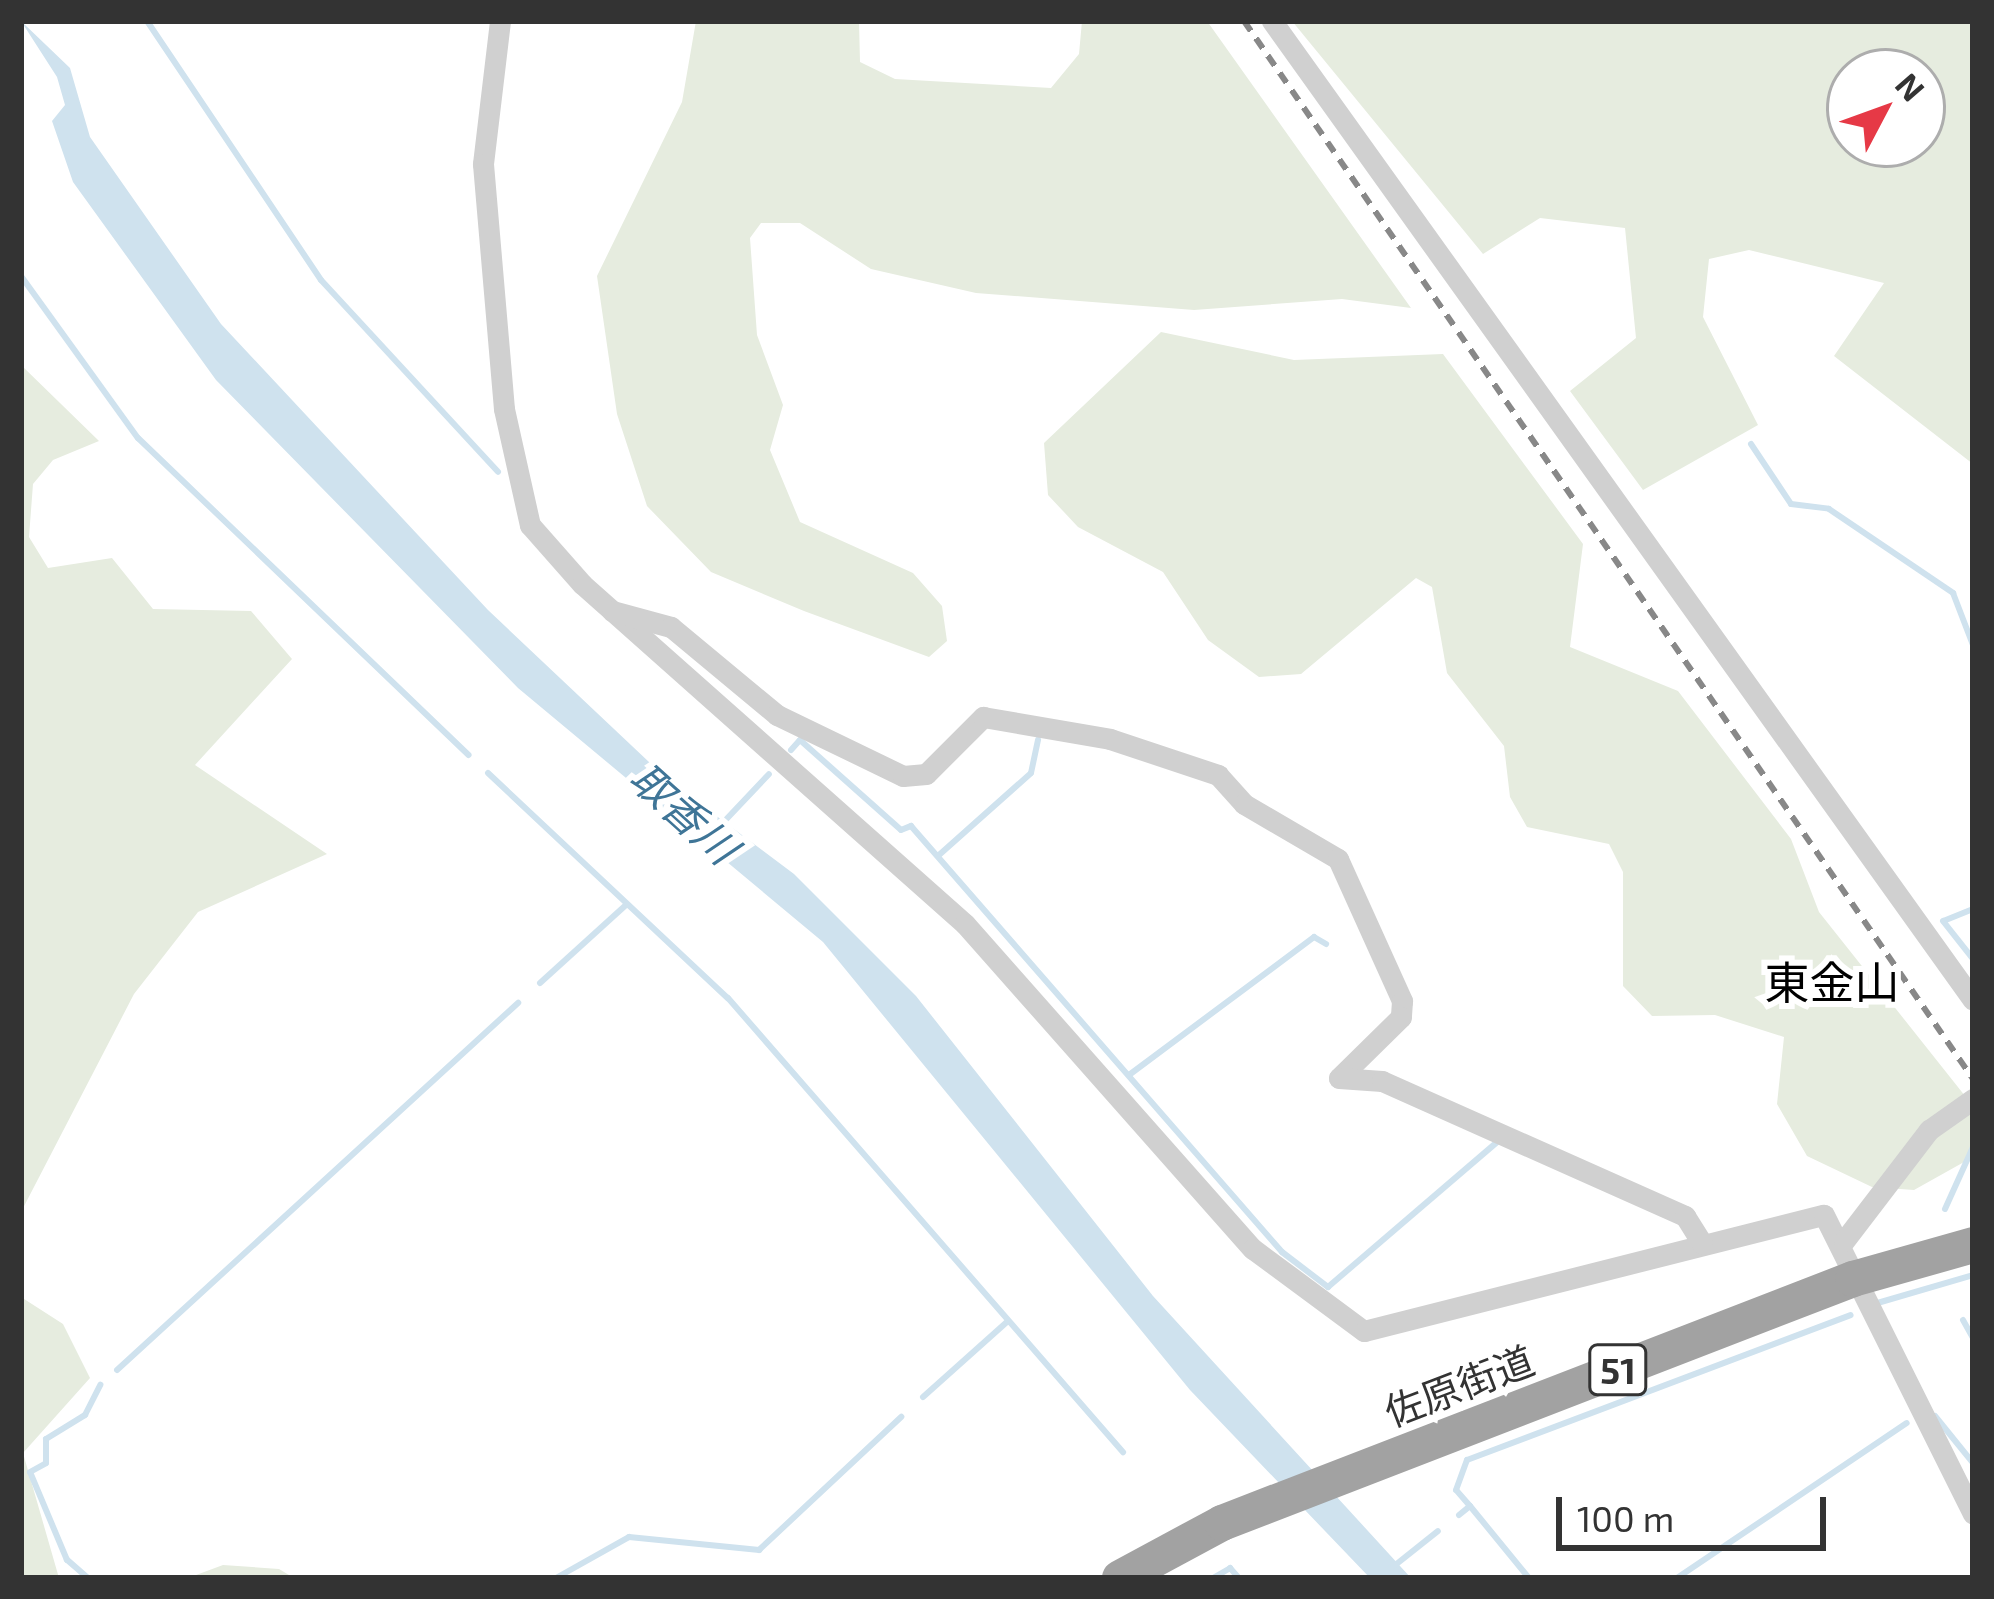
<!DOCTYPE html>
<html>
<head>
<meta charset="utf-8">
<style>
  body { margin:0 }
  #map { position:relative; width:1994px; height:1599px; overflow:hidden; background:#fff; font-family:"Exo 2","Noto Sans JP",sans-serif }
  div>[style] { position:absolute }
  .green>* { inset:0; background:#e6ecdf }
  .water>* { inset:0; background:#cfe2ee }
  .stream>* { height:6px; margin:-3px; padding:0 3px; transform-origin:3px; border-radius:3px; background:#cfe2ee }
  .minor>* { height:21px; margin:-10.5px; padding:0 10.5px; transform-origin:10.5px; border-radius:10.5px; background:#d0d0d0 }
  .trunk>* { height:36px; margin:-18px; padding:0 18px; transform-origin:18px; border-radius:18px; background:#a2a2a2 }
  .rail>* { height:6px; margin-top:-3px; transform-origin:0; background:repeating-linear-gradient(90deg,#888 0 12px,transparent 0 21px) }
  span { translate:-50% -50%; white-space:nowrap; text-align:center; line-height:1.15; -webkit-text-stroke:12px #fff; paint-order:stroke }
  .shield-label span { padding:3px 9px; background:#fff; border:3px solid; border-radius:9px; -webkit-text-stroke-width:0 }
  .shield-label { font-size:36px; color:#333; font-weight:700 }
  .street-label { font-size:39px; color:#333 }
  .water-label { font-size:42px; color:#3f7597; font-style:italic }
  .quarter-label { font-size:45px; color:#000 }
  .frame { position:absolute; inset:0; border:24px solid #333; pointer-events:none }
  .north { position:absolute; left:1826px; top:48px; width:120px; height:120px; box-sizing:border-box; background:#fff; border:3px solid #adadad; border-radius:50%; rotate:49deg; font-size:33px; font-weight:700; line-height:48px; text-align:center; color:#333 }
  .north::after { content:''; display:block; margin:auto; width:42px; height:54px; background:#e63946; clip-path:polygon(50% 0,100% 100%,50% 72%,0 100%) }
  .scale { position:absolute; left:1556px; top:1497px; width:270px; height:54px; box-sizing:border-box; border:6px solid #333; border-top:0; padding-left:15px; font-size:36px; line-height:42px; white-space:nowrap; color:#333; -webkit-text-stroke:9px #fff; paint-order:stroke }
</style>
</head>
<body>
<div id="map">
  <div class="green">
    <div style="clip-path:polygon(696px 21px,859px 21px,860px 62px,895px 79px,1051px 88px,1079px 54px,1082px 21px,1207px 21px,1411px 308px,1342px 299px,1194px 310px,976px 293px,871px 269px,800px 223px,761px 223px,750px 238px,757px 335px,783px 405px,770px 450px,800px 522px,913px 573px,942px 606px,947px 641px,929px 657px,804px 611px,711px 572px,647px 506px,617px 414px,597px 276px,682px 102px)"></div>
    <div style="clip-path:polygon(evenodd,1292px 21px,1973px 21px,1973px 464px,1834px 356px,1884px 283px,1749px 250px,1709px 259px,1703px 317px,1758px 425px,1643px 490px,1570px 391px,1636px 338px,1625px 228px,1540px 218px,1483px 254px,1292px 21px,1850px 72px,1922px 72px,1922px 144px,1850px 144px,1850px 72px)"></div>
    <div style="clip-path:polygon(1161px 332px,1294px 360px,1443px 354px,1583px 544px,1570px 647px,1678px 691px,1791px 839px,1819px 912px,1973px 1106px,1973px 1157px,1914px 1190px,1872px 1187px,1807px 1156px,1777px 1104px,1784px 1037px,1715px 1015px,1652px 1016px,1623px 986px,1623px 872px,1609px 844px,1527px 827px,1510px 797px,1504px 746px,1447px 673px,1432px 587px,1416px 578px,1301px 674px,1259px 677px,1208px 640px,1163px 572px,1078px 527px,1048px 495px,1044px 443px)"></div>
    <div style="clip-path:polygon(21px 365px,99px 441px,53px 460px,33px 484px,29px 537px,48px 568px,112px 558px,153px 609px,251px 611px,292px 659px,195px 765px,327px 854px,198px 912px,134px 994px,21px 1212px)"></div>
    <div style="clip-path:polygon(21px 1297px,63px 1324px,90px 1378px,23px 1453px,59px 1578px,21px 1578px)"></div>
    <div style="clip-path:polygon(223px 1565px,279px 1569px,294px 1578px,188px 1578px)"></div>
  </div>
  <div class="water">
    <div style="clip-path:polygon(21px 21px,70px 68px,90px 137px,221px 324px,488px 610px,667px 779px,794px 874px,916px 996px,1153px 1296px,1411px 1578px,1370px 1578px,1190px 1390px,823px 942px,518px 688px,216px 380px,73px 182px,52px 121px,65px 105px,57px 77px)"></div>
  </div>
  <div class="stream">
    <div style="left:147px;top:21px;width:312px;rotate:56.1deg"></div>
    <div style="left:321px;top:280px;width:261px;rotate:47.3deg"></div>
    <div style="left:21px;top:276px;width:200px;rotate:54.2deg"></div>
    <div style="left:138px;top:438px;width:458px;rotate:43.8deg"></div>
    <div style="left:1751px;top:444px;width:72px;rotate:56.3deg"></div>
    <div style="left:1791px;top:504px;width:38px;rotate:7deg"></div>
    <div style="left:1829px;top:509px;width:150px;rotate:34.1deg"></div>
    <div style="left:1953px;top:593px;width:56px;rotate:69deg"></div>
    <div style="left:791px;top:750px;width:13px;rotate:-48deg"></div>
    <div style="left:800px;top:740px;width:135px;rotate:41.7deg"></div>
    <div style="left:901px;top:830px;width:11px;rotate:-22deg"></div>
    <div style="left:911px;top:826px;width:565px;rotate:48.95deg"></div>
    <div style="left:1282px;top:1252px;width:58px;rotate:37.3deg"></div>
    <div style="left:1328px;top:1287px;width:223px;rotate:-40.6deg"></div>
    <div style="left:488px;top:773px;width:329px;rotate:43.2deg"></div>
    <div style="left:728px;top:998px;width:602px;rotate:48.98deg"></div>
    <div style="left:718px;top:828px;width:74px;rotate:-46.6deg"></div>
    <div style="left:939px;top:855px;width:123px;rotate:-41.7deg"></div>
    <div style="left:1031px;top:773px;width:34px;rotate:-78deg"></div>
    <div style="left:1973px;top:909px;width:32px;rotate:158deg"></div>
    <div style="left:1943px;top:921px;width:48px;rotate:51.7deg"></div>
    <div style="left:540px;top:983px;width:116px;rotate:-42.2deg"></div>
    <div style="left:1129px;top:1075px;width:231px;rotate:-36.7deg"></div>
    <div style="left:1314px;top:937px;width:14px;rotate:30deg"></div>
    <div style="left:1945px;top:1209px;width:68px;rotate:-65.7deg"></div>
    <div style="left:1874px;top:1304px;width:103px;rotate:-16.3deg"></div>
    <div style="left:1963px;top:1320px;width:21px;rotate:61deg"></div>
    <div style="left:117px;top:1370px;width:544px;rotate:-42.47deg"></div>
    <div style="left:923px;top:1397px;width:114px;rotate:-41.8deg"></div>
    <div style="left:1935px;top:1416px;width:60px;rotate:51deg"></div>
    <div style="left:1470px;top:1506px;width:93px;rotate:50.7deg"></div>
    <div style="left:1459px;top:1515px;width:14px;rotate:-39deg"></div>
    <div style="left:1470px;top:1506px;width:21px;rotate:-131deg"></div>
    <div style="left:1456px;top:1490px;width:32px;rotate:-70deg"></div>
    <div style="left:1467px;top:1460px;width:410px;rotate:-20.7deg"></div>
    <div style="left:1394px;top:1566px;width:56px;rotate:-38.5deg"></div>
    <div style="left:88px;top:1578px;width:28px;rotate:-139deg"></div>
    <div style="left:67px;top:1560px;width:95px;rotate:-112.8deg"></div>
    <div style="left:30px;top:1472px;width:18px;rotate:-29deg"></div>
    <div style="left:46px;top:1463px;width:24px;rotate:-90deg"></div>
    <div style="left:46px;top:1439px;width:46px;rotate:-31.6deg"></div>
    <div style="left:85px;top:1415px;width:34px;rotate:-63deg"></div>
    <div style="left:556px;top:1578px;width:84px;rotate:-29.3deg"></div>
    <div style="left:629px;top:1537px;width:131px;rotate:5.7deg"></div>
    <div style="left:759px;top:1550px;width:195px;rotate:-43.1deg"></div>
    <div style="left:1213px;top:1578px;width:20px;rotate:-30deg"></div>
    <div style="left:1230px;top:1568px;width:13px;rotate:48deg"></div>
    <div style="left:1677px;top:1578px;width:277px;rotate:-34deg"></div>
  </div>
  <div class="minor">
    <div style="left:500px;top:21px;width:144px;rotate:96.8deg"></div>
    <div style="left:483px;top:164px;width:246px;rotate:85.1deg"></div>
    <div style="left:504px;top:409px;width:119px;rotate:77.4deg"></div>
    <div style="left:530px;top:525px;width:79px;rotate:48.6deg"></div>
    <div style="left:582px;top:584px;width:512px;rotate:41.6deg"></div>
    <div style="left:965px;top:924px;width:434px;rotate:48.5deg"></div>
    <div style="left:1253px;top:1249px;width:138px;rotate:36.5deg"></div>
    <div style="left:1364px;top:1331px;width:474px;rotate:-14.2deg"></div>
    <div style="left:1824px;top:1215px;width:334px;rotate:63.5deg"></div>
    <div style="left:1272px;top:21px;width:1204px;rotate:54.4deg"></div>
    <div style="left:612px;top:611px;width:61px;rotate:15.2deg"></div>
    <div style="left:671px;top:627px;width:138px;rotate:39.7deg"></div>
    <div style="left:777px;top:715px;width:140px;rotate:25.8deg"></div>
    <div style="left:903px;top:776px;width:23px;rotate:-5deg"></div>
    <div style="left:926px;top:774px;width:81px;rotate:-45deg"></div>
    <div style="left:983px;top:717px;width:129px;rotate:9.8deg"></div>
    <div style="left:1110px;top:739px;width:114px;rotate:18.4deg"></div>
    <div style="left:1218px;top:775px;width:39px;rotate:48deg"></div>
    <div style="left:1244px;top:804px;width:109px;rotate:30.3deg"></div>
    <div style="left:1338px;top:859px;width:156px;rotate:65.7deg"></div>
    <div style="left:1402px;top:1001px;width:16px;rotate:94deg"></div>
    <div style="left:1401px;top:1017px;width:87px;rotate:135.5deg"></div>
    <div style="left:1339px;top:1078px;width:43px;rotate:4deg"></div>
    <div style="left:1382px;top:1081px;width:332px;rotate:24deg"></div>
    <div style="left:1685px;top:1216px;width:32px;rotate:58deg"></div>
    <div style="left:1844px;top:1241px;width:140px;rotate:-52.6deg"></div>
    <div style="left:1929px;top:1130px;width:54px;rotate:-35.2deg"></div>
  </div>
  <div class="trunk">
    <div style="left:1120px;top:1578px;width:116px;rotate:-28.3deg"></div>
    <div style="left:1222px;top:1523px;width:677px;rotate:-21.14deg"></div>
    <div style="left:1853px;top:1279px;width:125px;rotate:-15.8deg"></div>
  </div>
  <div class="rail">
    <div style="left:1244px;top:21px;width:1285px;rotate:55.43deg"></div>
  </div>
  <div class="shield-label">
    <span style="left:1618px;top:1370px">51</span>
  </div>
  <div class="street-label">
    <span style="left:1459px;top:1386px;rotate:-21deg">佐原街道</span>
  </div>
  <div class="water-label">
    <span style="left:685px;top:812px;rotate:42deg">取香川</span>
  </div>
  <div class="quarter-label">
    <span style="left:1832px;top:982px">東金山</span>
  </div>
  <div class="frame"></div>
  <div class="north">N</div>
  <div class="scale">100 m</div>
</div>
</body>
</html>
